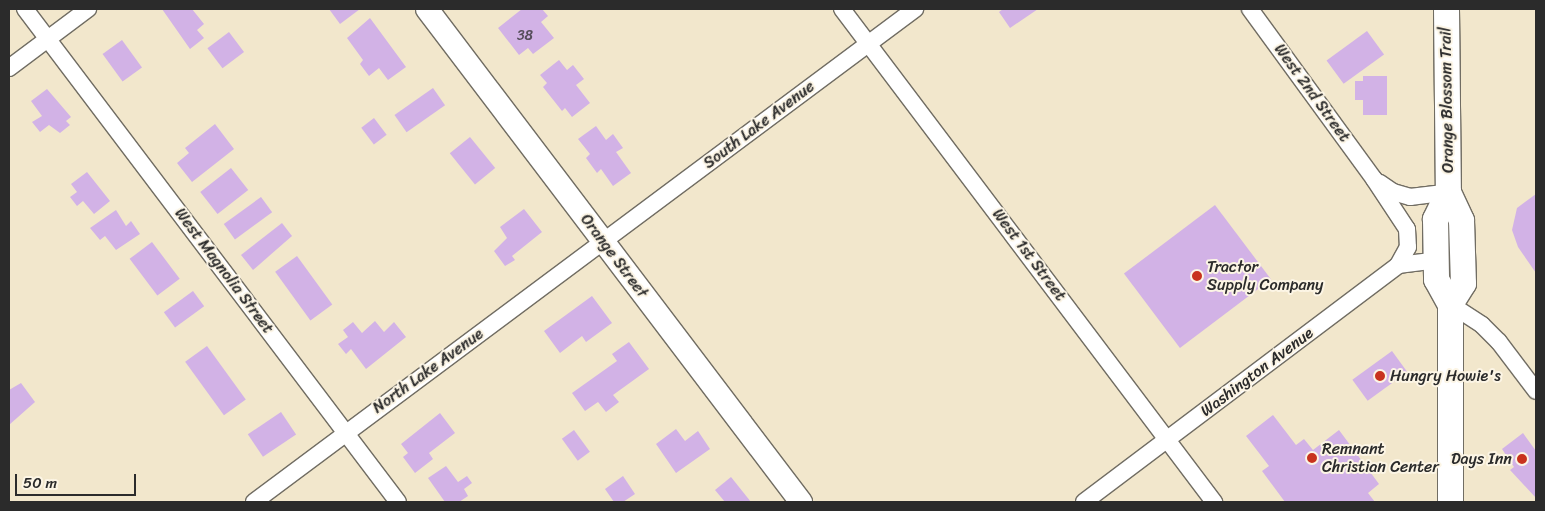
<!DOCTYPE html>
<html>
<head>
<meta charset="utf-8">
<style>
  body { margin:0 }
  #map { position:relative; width:1545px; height:511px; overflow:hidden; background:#f2e7cc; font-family:Sriracha,sans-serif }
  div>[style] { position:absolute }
  .building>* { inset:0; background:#d2b2e6; transform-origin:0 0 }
  .roads { filter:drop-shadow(1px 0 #716d63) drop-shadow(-1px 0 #716d63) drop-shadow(0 1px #716d63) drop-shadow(0 -1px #716d63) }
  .street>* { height:16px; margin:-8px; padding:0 8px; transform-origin:8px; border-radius:8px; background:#fff }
  .secondary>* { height:22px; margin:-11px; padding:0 11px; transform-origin:11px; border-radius:11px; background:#fff }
  .primary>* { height:25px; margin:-12.5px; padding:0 12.5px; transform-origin:12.5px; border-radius:12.5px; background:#fff }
  .dots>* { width:14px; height:14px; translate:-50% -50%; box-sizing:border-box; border:2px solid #fcf5e5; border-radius:50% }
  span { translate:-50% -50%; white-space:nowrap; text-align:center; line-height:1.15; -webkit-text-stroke:4px #fcf5e5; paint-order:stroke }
  .number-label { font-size:14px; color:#554d5a }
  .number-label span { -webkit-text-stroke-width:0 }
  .street-label { font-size:16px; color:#2b2b2b }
  .poi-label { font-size:16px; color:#2b2b2b }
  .left { translate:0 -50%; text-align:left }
  .right { translate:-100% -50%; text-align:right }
  .frame { position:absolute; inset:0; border:10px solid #2b2b2b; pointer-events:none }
  .scale { position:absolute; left:15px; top:474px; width:121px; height:22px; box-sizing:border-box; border:2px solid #2b2b2b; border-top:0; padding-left:6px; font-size:15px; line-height:18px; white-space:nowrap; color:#2b2b2b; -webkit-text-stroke:4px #fcf5e5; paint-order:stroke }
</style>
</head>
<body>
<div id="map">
  <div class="building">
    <div style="clip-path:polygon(162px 9px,192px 9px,204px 24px,197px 30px,204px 38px,190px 49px)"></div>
    <div style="clip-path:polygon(329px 9px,360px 9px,340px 24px)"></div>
    <div style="clip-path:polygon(522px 9px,542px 9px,548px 16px,541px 22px,554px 38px,533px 54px,528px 48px,519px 55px,498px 28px)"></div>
    <div style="clip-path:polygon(1003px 9px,1038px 9px,1010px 28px,999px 12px)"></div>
    <div style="clip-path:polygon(370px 18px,406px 67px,388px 80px,379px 68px,369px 76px,360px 64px,363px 60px,347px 38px)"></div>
    <div style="left:1367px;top:31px;width:29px;height:50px;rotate:54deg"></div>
    <div style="left:229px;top:32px;width:25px;height:27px;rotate:53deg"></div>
    <div style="left:122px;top:40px;width:34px;height:24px;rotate:54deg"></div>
    <div style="clip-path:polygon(559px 60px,567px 70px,573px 65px,584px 79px,576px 85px,590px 103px,572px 117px,565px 108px,562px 111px,543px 87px,547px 83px,540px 75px)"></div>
    <div style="clip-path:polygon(1363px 76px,1387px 76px,1387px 115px,1363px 115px,1363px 100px,1355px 100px,1355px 81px,1363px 81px)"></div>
    <div style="left:433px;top:88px;width:21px;height:47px;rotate:55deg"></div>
    <div style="clip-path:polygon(47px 89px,71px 117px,66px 121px,70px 125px,60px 133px,49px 125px,40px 132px,32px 122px,42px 116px,31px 101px)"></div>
    <div style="left:374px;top:118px;width:21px;height:16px;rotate:53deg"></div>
    <div style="clip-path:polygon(215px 124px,234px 149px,192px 182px,177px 163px,189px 153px,185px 148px)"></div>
    <div style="clip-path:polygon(596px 126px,606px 140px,613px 134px,623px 148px,616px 152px,631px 173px,613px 186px,601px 169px,597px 173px,586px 158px,590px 154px,578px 139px)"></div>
    <div style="left:470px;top:137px;width:40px;height:26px;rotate:51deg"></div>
    <div style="left:231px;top:168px;width:28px;height:39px;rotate:52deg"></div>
    <div style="clip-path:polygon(87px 172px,110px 201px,94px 214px,83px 201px,77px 206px,70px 197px,77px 192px,71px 184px)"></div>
    <div style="clip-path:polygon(1536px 194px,1536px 273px,1518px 247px,1512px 230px,1517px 208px)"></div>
    <div style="left:261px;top:197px;width:19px;height:46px;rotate:54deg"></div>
    <div style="left:1215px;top:205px;width:93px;height:114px;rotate:53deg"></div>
    <div style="clip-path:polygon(524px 209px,542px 232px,512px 256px,515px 260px,505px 266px,494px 251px,507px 238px,500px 227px)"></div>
    <div style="clip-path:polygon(116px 210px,126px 226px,131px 221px,140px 234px,116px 250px,105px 236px,100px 240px,90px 228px)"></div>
    <div style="clip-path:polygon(282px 223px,292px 236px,253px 270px,241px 255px)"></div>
    <div style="left:152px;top:242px;width:46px;height:28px;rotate:53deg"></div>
    <div style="left:297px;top:256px;width:60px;height:27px;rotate:54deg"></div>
    <div style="left:193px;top:291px;width:19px;height:36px;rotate:54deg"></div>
    <div style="clip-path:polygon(592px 296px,612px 323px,586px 342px,582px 336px,560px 353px,544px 331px)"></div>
    <div style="clip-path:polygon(375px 321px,384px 332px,394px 322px,406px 337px,366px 369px,351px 349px,346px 354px,338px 344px,348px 337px,343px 330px,353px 322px,362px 333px)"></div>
    <div style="clip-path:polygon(629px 342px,649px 369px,613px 395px,619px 402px,606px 412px,598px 402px,585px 411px,572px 393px,617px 361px,612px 354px)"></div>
    <div style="left:207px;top:346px;width:66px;height:27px;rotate:54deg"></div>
    <div style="left:1392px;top:351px;width:26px;height:49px;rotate:54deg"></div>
    <div style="clip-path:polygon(21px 383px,35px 402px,9px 425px,9px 390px)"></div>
    <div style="left:281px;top:412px;width:27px;height:40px;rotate:56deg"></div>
    <div style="clip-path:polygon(440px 413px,455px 433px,429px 453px,433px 459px,415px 473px,403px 457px,408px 453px,401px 444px)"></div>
    <div style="clip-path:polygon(1273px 415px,1296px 445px,1304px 439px,1313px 450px,1339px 430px,1379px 484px,1368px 493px,1375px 502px,1285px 502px,1262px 471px,1269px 466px,1246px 436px)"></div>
    <div style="clip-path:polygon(676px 429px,685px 441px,698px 431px,710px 449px,676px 473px,656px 444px)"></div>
    <div style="left:574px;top:430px;width:27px;height:15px;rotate:54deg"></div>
    <div style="clip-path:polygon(1523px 433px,1536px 451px,1536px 498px,1510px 470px,1514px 467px,1502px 449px)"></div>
    <div style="clip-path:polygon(446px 466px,458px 482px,467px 476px,472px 483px,464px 489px,468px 496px,459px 502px,445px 502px,428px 478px)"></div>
    <div style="clip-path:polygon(623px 476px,635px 494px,623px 502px,614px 502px,605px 489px)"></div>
    <div style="clip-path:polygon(731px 477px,751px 502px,725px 502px,715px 490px)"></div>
  </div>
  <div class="roads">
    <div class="street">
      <div style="left:25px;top:9px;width:618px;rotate:52.89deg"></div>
      <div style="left:842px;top:9px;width:618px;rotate:52.96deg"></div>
      <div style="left:1250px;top:9px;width:210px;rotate:53.9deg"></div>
      <div style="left:1374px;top:179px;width:60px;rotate:56.6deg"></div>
      <div style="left:1407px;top:229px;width:18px;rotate:87deg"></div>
      <div style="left:1408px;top:247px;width:21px;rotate:119deg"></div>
      <div style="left:9px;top:68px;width:99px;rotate:-36.8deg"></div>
      <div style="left:1380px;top:183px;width:16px;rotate:35deg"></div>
      <div style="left:1393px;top:192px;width:18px;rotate:16deg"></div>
      <div style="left:1410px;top:197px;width:38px;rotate:-7deg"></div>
      <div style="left:1450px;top:304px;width:38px;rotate:33deg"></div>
      <div style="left:1482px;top:325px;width:24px;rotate:45deg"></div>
      <div style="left:1499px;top:342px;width:61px;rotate:52.9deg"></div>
      <div style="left:254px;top:502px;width:825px;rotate:-36.72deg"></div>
      <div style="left:1084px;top:502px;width:393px;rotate:-37deg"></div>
      <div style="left:1398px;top:265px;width:38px;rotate:-7deg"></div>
    </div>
    <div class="secondary">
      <div style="left:427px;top:9px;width:619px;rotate:52.82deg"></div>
    </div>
    <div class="primary">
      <div style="left:1446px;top:9px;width:183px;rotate:89.4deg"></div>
      <div style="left:1448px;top:192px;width:31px;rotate:65deg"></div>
      <div style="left:1461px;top:220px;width:63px;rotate:88.2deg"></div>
      <div style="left:1463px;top:283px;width:25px;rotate:122deg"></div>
      <div style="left:1448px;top:192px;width:30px;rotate:116deg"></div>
      <div style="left:1435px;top:219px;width:60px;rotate:89deg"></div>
      <div style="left:1436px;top:279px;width:29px;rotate:61deg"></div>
      <div style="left:1450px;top:304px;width:198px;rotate:90deg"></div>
    </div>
  </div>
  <div class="dots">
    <div style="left:1197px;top:276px;background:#c8321e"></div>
    <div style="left:1380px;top:376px;background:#c8321e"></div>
    <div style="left:1312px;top:458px;background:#c8321e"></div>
    <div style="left:1522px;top:459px;background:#c8321e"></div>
  </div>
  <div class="number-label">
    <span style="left:525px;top:36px">38</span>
  </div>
  <div class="street-label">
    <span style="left:1312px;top:93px;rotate:54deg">West 2nd Street</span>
    <span style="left:1447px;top:100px;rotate:-91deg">Orange Blossom Trail</span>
    <span style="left:759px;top:125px;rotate:-37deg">South Lake Avenue</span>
    <span style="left:1029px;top:255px;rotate:53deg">West 1st Street</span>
    <span style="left:614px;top:256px;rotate:53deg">Orange Street</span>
    <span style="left:224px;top:271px;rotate:53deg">West Magnolia Street</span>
    <span style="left:428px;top:371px;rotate:-36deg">North Lake Avenue</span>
    <span style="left:1257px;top:372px;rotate:-37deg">Washington Avenue</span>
  </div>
  <div class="poi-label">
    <span class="left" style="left:1207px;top:276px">Tractor<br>Supply Company</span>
    <span class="left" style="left:1390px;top:376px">Hungry Howie's</span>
    <span class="left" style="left:1322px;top:458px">Remnant<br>Christian Center</span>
    <span class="right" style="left:1512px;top:459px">Days Inn</span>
  </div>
  <div class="frame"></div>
  <div class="scale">50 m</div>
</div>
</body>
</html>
